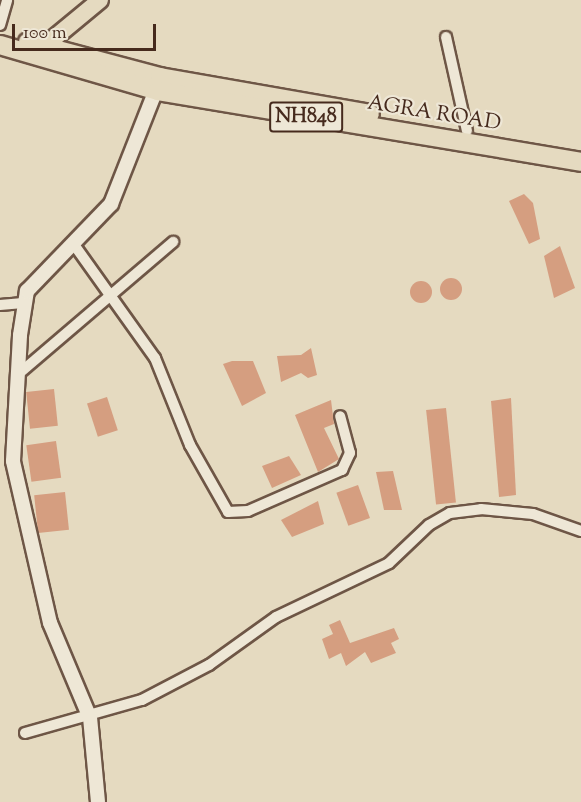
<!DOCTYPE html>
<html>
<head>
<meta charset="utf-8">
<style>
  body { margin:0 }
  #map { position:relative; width:581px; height:802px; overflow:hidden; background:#e5dac0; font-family:"Sorts Mill Goudy",serif }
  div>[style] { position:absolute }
  .building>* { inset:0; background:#d59e80; transform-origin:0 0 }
  .round { border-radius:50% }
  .roads { filter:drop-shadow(2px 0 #6e5646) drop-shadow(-2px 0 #6e5646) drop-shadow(0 2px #6e5646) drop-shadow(0 -2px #6e5646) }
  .minor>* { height:10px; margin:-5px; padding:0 5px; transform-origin:5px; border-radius:5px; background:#eee7d6 }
  .tertiary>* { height:14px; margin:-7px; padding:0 7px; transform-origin:7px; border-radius:7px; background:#eee7d6 }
  .primary>* { height:16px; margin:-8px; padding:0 8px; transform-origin:8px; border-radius:8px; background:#e5dac0 }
  .trunk>* { height:18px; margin:-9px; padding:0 9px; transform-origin:9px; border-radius:9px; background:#e5dac0 }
  span { translate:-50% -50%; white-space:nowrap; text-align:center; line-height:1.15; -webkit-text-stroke:4.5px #eee7d6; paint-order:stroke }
  .shield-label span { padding:2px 4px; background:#eee7d6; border:2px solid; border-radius:4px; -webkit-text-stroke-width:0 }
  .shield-label { font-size:20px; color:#462a1d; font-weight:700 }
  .street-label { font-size:21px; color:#462a1d }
  .scale { position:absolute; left:12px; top:24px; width:144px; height:27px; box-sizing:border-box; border:3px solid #462a1d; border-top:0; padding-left:8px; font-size:18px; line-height:21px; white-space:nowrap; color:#462a1d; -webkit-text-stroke:4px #eee7d6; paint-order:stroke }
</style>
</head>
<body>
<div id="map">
  <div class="building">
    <div style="clip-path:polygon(524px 194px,533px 203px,540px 239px,529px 244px,509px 201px)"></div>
    <div style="clip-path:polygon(560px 246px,575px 288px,554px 298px,544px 256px)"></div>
    <div class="round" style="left:440px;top:278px;width:22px;height:22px"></div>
    <div class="round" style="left:410px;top:281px;width:22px;height:22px"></div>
    <div style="clip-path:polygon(311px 348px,317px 375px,308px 378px,301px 373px,281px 382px,277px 356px,301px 355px)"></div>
    <div style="clip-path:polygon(232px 361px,253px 361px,266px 393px,242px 406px,223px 364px)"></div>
    <div style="left:54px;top:389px;width:37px;height:28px;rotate:84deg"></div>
    <div style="left:107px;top:397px;width:35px;height:21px;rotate:72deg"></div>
    <div style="clip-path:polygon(511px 398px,516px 495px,499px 497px,491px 401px)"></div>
    <div style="clip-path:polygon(331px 400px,334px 424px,324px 428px,339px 459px,318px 472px,295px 415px)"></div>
    <div style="left:446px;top:408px;width:95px;height:20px;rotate:84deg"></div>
    <div style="left:56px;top:441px;width:37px;height:30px;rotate:82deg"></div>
    <div style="clip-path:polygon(289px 456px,301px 475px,272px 488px,262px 466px)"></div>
    <div style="clip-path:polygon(393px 471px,402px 510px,384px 510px,376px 472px)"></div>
    <div style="left:358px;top:485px;width:35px;height:23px;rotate:70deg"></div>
    <div style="left:65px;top:492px;width:38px;height:31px;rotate:84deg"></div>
    <div style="clip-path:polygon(318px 501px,324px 524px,292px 537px,281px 520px)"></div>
    <div style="clip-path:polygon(340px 620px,350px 643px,394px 628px,399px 639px,391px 643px,396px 653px,371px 663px,365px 652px,346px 666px,341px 653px,329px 659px,322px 639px,333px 634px,329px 625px)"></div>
  </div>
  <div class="roads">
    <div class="minor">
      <div style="left:0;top:25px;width:26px;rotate:-74deg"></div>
      <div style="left:446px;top:37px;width:96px;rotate:77.4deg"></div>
      <div style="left:75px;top:246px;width:138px;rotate:54.5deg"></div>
      <div style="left:155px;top:358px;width:94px;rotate:68.1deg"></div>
      <div style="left:190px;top:445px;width:77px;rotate:60.4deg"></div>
      <div style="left:228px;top:512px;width:20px;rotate:-3deg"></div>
      <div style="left:248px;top:511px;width:103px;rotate:-23.6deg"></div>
      <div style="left:342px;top:470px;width:19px;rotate:-65deg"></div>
      <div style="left:350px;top:453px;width:38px;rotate:-105deg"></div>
      <div style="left:0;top:305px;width:23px;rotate:-5deg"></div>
      <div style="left:22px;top:371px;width:199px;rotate:-40.5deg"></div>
      <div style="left:25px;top:733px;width:122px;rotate:-15.8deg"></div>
      <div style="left:142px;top:700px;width:76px;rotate:-27.6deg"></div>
      <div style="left:209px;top:665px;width:82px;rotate:-35.6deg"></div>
      <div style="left:276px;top:617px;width:125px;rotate:-25.5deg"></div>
      <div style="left:389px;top:563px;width:55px;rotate:-43.5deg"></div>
      <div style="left:429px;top:525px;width:24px;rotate:-30deg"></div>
      <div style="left:450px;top:513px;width:31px;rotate:-7deg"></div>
      <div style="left:481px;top:509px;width:52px;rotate:5.5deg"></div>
      <div style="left:533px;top:514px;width:51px;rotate:19.5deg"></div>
    </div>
    <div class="tertiary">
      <div style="left:98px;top:802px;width:84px;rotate:-95.4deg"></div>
      <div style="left:90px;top:718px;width:103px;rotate:-112.8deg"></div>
      <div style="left:50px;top:623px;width:166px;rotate:-102.9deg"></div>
      <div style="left:13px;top:461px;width:126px;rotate:-86.8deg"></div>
      <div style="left:20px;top:335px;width:45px;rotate:-81deg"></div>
      <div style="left:27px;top:291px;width:121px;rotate:-46deg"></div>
      <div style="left:111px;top:204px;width:131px;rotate:-68.5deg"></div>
    </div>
    <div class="primary">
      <div style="left:36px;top:53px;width:83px;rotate:-39.6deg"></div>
    </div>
    <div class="trunk">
      <div style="left:28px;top:42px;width:137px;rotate:14.9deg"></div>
      <div style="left:160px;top:77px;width:213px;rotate:10deg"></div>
      <div style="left:0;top:45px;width:165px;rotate:16.2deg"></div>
      <div style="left:158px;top:91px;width:429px;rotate:9.5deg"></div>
    </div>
  </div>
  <div class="shield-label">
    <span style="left:306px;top:117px">NH848</span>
  </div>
  <div class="street-label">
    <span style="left:434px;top:114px;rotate:9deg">AGRA ROAD</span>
  </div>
  <div class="scale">100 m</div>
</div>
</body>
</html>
